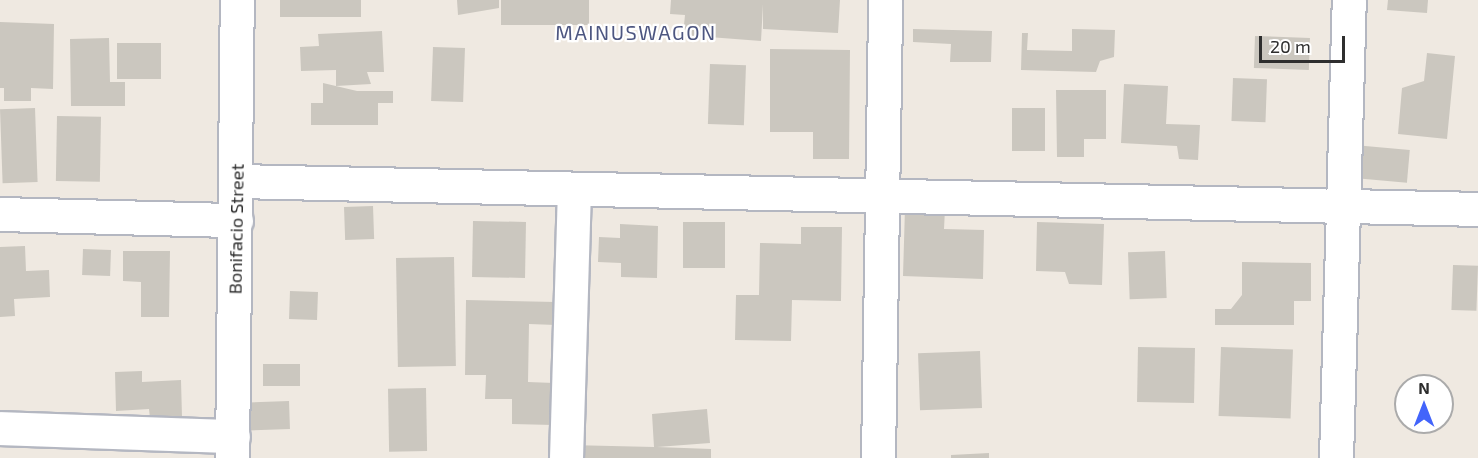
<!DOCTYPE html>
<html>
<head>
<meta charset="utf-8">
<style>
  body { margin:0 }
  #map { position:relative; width:1478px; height:458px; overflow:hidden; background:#efe9e1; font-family:"Exo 2",sans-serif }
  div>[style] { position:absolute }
  .building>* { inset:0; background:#cbc7bf; transform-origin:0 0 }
  .roads { filter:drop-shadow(2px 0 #b4b7c1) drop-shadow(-2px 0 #b4b7c1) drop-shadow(0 2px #b4b7c1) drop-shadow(0 -2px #b4b7c1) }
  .minor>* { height:33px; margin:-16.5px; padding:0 16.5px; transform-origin:16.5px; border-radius:16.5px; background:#fff }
  .tertiary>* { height:33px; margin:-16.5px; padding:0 16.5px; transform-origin:16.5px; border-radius:16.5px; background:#fff }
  span { translate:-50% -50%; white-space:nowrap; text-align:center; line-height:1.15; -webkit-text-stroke:4.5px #fff; paint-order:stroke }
  .street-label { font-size:18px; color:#2e2e2e }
  .neighbourhood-label { font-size:20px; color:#4d5680; letter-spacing:1.5px }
  .north { position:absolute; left:1394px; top:374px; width:60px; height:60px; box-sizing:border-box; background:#fff; border:2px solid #ababab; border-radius:50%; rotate:0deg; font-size:16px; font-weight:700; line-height:24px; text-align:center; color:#2e2e2e }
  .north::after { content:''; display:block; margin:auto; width:21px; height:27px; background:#4264fb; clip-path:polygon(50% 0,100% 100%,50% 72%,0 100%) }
  .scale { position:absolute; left:1259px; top:36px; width:86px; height:27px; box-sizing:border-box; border:3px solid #2e2e2e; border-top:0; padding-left:8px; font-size:18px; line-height:21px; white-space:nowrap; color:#2e2e2e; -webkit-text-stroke:4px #fff; paint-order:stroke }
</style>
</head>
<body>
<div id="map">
  <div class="building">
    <div style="left:280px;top:0;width:81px;height:17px"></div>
    <div style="clip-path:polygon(457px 0,499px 0,499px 8px,458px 15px)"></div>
    <div style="left:501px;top:0;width:88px;height:25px"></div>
    <div style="clip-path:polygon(671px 0,840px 0,838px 33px,763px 29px,763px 4px,761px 41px,683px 35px,685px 15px,670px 14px)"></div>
    <div style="clip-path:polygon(1388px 0,1428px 0,1427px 13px,1387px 10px)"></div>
    <div style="clip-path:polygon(0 22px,54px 24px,53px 89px,31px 88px,31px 101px,4px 101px,4px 88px,0 88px)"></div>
    <div style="clip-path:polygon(913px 29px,992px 31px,991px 62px,950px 62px,951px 44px,913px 42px)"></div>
    <div style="clip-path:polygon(1072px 29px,1115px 30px,1114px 57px,1100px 61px,1096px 72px,1021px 70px,1022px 33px,1028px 33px,1027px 50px,1072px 51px)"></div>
    <div style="clip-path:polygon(382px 31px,384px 72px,367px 72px,371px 84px,336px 86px,336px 70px,301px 71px,300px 47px,319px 46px,318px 34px)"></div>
    <div style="left:1255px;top:36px;width:55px;height:32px;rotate:2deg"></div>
    <div style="clip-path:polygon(109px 38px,110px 82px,125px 82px,125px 106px,71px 106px,70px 39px)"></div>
    <div style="left:117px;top:43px;width:44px;height:36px"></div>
    <div style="left:433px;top:47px;width:32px;height:54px;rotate:2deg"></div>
    <div style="clip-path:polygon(770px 49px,850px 50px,849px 159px,813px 159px,813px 132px,770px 132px)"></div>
    <div style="clip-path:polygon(1427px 53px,1455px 56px,1447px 139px,1398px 134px,1402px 88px,1424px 81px)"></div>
    <div style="left:710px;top:64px;width:36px;height:60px;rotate:2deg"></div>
    <div style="left:1233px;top:78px;width:34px;height:43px;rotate:2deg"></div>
    <div style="clip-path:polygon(323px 83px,357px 91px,393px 91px,393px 103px,378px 103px,378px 125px,311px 125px,311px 103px,323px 103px)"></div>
    <div style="clip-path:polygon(1124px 84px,1168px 86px,1166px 124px,1200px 125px,1198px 160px,1179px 159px,1177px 146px,1121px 143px)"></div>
    <div style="clip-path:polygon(1056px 90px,1106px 90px,1106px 139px,1084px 139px,1084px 157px,1057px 157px)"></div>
    <div style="left:35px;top:108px;width:74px;height:35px;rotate:88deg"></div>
    <div style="left:1012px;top:108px;width:33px;height:43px"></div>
    <div style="left:57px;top:116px;width:44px;height:65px;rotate:1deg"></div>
    <div style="left:1354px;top:145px;width:56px;height:33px;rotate:5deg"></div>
    <div style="left:373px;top:206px;width:33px;height:29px;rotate:88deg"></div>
    <div style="clip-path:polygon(905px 208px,945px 209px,944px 229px,984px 230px,983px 279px,903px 276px)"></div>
    <div style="left:473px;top:221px;width:53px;height:56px;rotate:1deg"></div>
    <div style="left:683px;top:222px;width:42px;height:46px"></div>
    <div style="clip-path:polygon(1037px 222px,1104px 224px,1102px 285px,1069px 284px,1065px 272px,1036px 271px)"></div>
    <div style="clip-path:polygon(620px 224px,658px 226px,657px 278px,621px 277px,621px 263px,598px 262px,599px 237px,620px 238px)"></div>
    <div style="clip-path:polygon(801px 227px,842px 227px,841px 301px,792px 300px,791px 341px,735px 340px,736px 295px,759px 295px,760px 243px,801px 244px)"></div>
    <div style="clip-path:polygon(25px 246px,26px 271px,49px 270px,50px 297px,14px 299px,15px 316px,0 317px,0 247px)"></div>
    <div style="left:83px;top:249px;width:28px;height:26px;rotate:2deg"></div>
    <div style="clip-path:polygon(123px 251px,170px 251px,169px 317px,141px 317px,141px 282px,123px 281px)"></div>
    <div style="left:1165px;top:251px;width:47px;height:37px;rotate:88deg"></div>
    <div style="left:454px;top:257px;width:109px;height:58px;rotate:89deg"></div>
    <div style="clip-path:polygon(1242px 262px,1311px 263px,1311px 301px,1294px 301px,1294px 325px,1215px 325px,1215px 309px,1231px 309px,1242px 295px)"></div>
    <div style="left:1453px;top:265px;width:25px;height:45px;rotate:2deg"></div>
    <div style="left:290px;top:291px;width:28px;height:28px;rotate:2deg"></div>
    <div style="clip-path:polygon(466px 300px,556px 302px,556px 325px,529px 324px,528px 382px,554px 383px,553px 425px,512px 424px,512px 399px,485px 399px,486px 375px,465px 375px)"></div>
    <div style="left:1138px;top:347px;width:57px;height:55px;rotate:1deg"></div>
    <div style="left:1221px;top:347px;width:72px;height:69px;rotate:2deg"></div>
    <div style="left:980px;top:351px;width:57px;height:62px;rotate:88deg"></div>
    <div style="left:263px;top:364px;width:37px;height:22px"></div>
    <div style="clip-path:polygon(142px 371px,142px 382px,181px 380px,182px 417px,150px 418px,149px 409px,116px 411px,115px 372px)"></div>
    <div style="left:426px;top:388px;width:63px;height:38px;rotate:89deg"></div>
    <div style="left:289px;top:401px;width:28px;height:42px;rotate:88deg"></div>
    <div style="clip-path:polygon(707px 409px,710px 443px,657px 447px,711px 449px,711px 458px,569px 458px,569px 445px,654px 447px,652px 414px)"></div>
    <div style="clip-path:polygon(989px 453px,989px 458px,951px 458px,951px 455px)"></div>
  </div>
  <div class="roads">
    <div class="minor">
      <div style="left:237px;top:181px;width:1241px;rotate:1.29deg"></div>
      <div style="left:0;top:214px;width:236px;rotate:1.5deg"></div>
      <div style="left:0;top:428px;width:233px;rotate:2deg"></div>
      <div style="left:566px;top:458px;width:269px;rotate:-88.3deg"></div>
      <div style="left:878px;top:458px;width:458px;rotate:-89.1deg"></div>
      <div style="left:1336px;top:458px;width:458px;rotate:-88.4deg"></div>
    </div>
    <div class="tertiary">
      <div style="left:232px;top:458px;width:458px;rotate:-89.4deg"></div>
    </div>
  </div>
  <div class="street-label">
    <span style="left:236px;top:229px;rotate:-89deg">Bonifacio Street</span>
  </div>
  <div class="neighbourhood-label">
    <span style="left:636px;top:32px">MAINUSWAGON</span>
  </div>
  <div class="north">N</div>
  <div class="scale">20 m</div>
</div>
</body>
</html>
